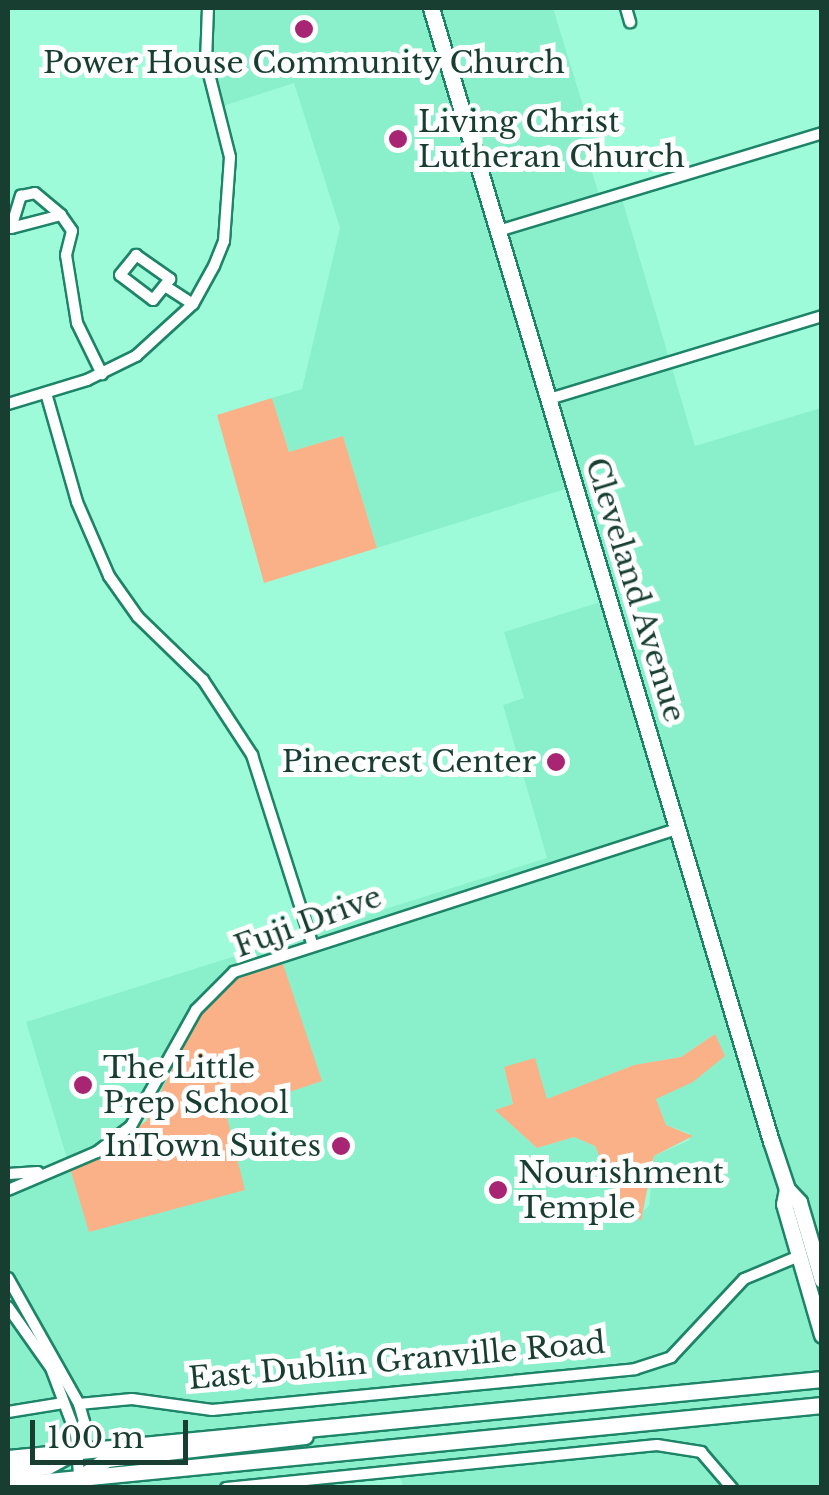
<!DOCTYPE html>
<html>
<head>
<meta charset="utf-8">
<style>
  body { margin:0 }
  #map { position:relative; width:829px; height:1495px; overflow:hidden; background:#9efbd9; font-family:"Libre Baskerville",serif }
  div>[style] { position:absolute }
  .built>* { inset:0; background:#8af0cc }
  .green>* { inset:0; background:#fbb188 }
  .roads { filter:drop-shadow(2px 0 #1e8467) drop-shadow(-2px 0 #1e8467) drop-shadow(0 2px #1e8467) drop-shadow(0 -2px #1e8467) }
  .street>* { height:10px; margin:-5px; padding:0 5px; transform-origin:5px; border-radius:5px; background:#fff }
  .primary>* { height:15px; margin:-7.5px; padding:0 7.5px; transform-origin:7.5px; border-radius:7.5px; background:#fff }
  .dots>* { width:28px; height:28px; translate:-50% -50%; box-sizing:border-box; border:5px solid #fff; border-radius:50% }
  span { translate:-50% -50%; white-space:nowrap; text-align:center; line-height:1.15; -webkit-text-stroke:10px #fff; paint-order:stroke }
  .poi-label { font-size:30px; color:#173e31 }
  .left { translate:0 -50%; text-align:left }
  .right { translate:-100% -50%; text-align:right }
  .street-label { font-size:30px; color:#173e31 }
  .frame { position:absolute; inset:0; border:10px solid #173e31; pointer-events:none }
  .scale { position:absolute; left:30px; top:1420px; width:158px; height:45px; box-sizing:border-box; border:5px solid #173e31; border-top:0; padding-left:12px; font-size:30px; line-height:35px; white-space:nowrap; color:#173e31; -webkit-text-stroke:8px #fff; paint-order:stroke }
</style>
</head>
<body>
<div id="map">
  <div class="built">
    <div style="clip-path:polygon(evenodd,209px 8px,553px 8px,585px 112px,575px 117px,600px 198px,620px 192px,695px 446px,821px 408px,821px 1487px,404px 1488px,400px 1478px,309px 1488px,8px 1488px,8px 1181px,68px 1162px,26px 1022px,547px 858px,503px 705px,524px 698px,504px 632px,610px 599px,575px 486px,377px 548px,343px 436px,289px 452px,272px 398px,302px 389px,340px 228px,294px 83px,217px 108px,207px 70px,209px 8px,715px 1034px,656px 1099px,666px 1125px,689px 1133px,690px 1140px,654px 1156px,649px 1206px,633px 1220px,595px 1146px,574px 1137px,537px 1148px,496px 1110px,513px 1105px,504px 1067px,546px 1100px,634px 1065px,681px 1057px,715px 1034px,209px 8px,168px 1085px,245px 1190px,170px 1205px,71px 1167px,126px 1140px,168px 1085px)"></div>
  </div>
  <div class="green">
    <div style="clip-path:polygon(272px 398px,289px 452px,343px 436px,377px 548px,264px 583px,217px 415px)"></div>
    <div style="clip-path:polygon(282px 961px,322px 1081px,226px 1113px,245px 1190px,89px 1232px,70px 1168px,104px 1154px,146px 1121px,197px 1020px,217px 996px,237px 978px)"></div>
    <div style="clip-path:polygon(715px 1034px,725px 1056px,693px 1082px,656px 1099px,666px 1125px,693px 1136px,654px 1156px,641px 1221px,616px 1194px,595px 1146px,574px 1137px,537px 1148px,495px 1110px,513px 1104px,504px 1067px,535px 1058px,547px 1099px,634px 1065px,681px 1057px)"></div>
  </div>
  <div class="roads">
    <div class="street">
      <div style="left:626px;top:8px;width:15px;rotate:74deg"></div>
      <div style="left:35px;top:193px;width:34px;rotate:40deg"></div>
      <div style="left:61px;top:215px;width:52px;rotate:165.4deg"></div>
      <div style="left:11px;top:228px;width:34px;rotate:-73deg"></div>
      <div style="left:21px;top:196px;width:14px;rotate:-12deg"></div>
      <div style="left:61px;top:215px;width:19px;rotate:55deg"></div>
      <div style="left:72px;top:231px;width:25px;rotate:104deg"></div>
      <div style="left:66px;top:255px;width:69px;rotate:80.8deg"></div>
      <div style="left:77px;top:323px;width:57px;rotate:63.9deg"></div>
      <div style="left:498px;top:231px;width:338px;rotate:-16.8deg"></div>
      <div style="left:136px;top:255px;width:42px;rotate:35.2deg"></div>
      <div style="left:170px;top:279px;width:27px;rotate:129deg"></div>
      <div style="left:153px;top:300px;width:41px;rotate:-142.9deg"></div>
      <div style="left:120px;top:275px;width:26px;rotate:-51deg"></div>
      <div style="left:165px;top:286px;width:33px;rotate:33deg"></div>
      <div style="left:46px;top:393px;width:113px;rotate:74.1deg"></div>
      <div style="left:77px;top:502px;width:81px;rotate:66.6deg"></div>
      <div style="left:109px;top:576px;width:50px;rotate:54.7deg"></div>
      <div style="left:138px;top:617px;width:91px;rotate:44.1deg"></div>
      <div style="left:203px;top:680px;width:90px;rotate:56.8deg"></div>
      <div style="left:252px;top:755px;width:197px;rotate:72.3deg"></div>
      <div style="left:549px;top:399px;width:285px;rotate:-16.9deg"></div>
      <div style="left:8px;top:404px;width:83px;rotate:-16.9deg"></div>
      <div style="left:87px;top:380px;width:55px;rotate:-26.1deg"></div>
      <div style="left:136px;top:356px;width:77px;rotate:-42.4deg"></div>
      <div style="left:193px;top:304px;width:43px;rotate:-61.1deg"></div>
      <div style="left:214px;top:266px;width:27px;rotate:-68deg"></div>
      <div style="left:224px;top:241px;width:84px;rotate:-85.9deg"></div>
      <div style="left:230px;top:157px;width:98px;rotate:-104.2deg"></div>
      <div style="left:206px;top:62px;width:54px;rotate:-87.9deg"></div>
      <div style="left:8px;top:1174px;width:30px;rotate:-4deg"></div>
      <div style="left:8px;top:1190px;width:97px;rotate:-23.1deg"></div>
      <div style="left:97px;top:1152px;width:43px;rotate:-37.4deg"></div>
      <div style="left:131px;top:1126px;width:133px;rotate:-60.7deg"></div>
      <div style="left:196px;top:1010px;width:54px;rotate:-45deg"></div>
      <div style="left:234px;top:972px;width:466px;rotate:-17.9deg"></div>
      <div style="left:8px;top:1278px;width:145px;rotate:60.6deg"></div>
      <div style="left:79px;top:1404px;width:19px;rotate:74deg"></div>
      <div style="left:84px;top:1422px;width:14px;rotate:124deg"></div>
      <div style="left:8px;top:1307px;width:75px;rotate:54.8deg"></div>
      <div style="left:51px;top:1368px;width:71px;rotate:69.3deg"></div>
      <div style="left:76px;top:1434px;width:54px;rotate:85.8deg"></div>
      <div style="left:79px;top:1404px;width:53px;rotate:-5.4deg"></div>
      <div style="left:132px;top:1399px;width:81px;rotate:7.8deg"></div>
      <div style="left:212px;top:1410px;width:425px;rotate:-5.5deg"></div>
      <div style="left:635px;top:1369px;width:38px;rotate:-18deg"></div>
      <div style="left:671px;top:1357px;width:107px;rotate:-46.9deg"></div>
      <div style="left:744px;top:1279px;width:60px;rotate:-22.7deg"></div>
      <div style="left:8px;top:1412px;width:56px;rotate:-9.3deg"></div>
      <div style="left:226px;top:1488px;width:433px;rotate:-5.7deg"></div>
      <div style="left:657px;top:1445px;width:45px;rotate:9deg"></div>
      <div style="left:701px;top:1452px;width:48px;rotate:49.3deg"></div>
    </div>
    <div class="primary">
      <div style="left:431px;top:8px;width:1183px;rotate:73.3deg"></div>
      <div style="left:771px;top:1141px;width:51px;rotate:71.6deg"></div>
      <div style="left:787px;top:1189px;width:18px;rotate:47deg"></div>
      <div style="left:799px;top:1202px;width:81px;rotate:73.6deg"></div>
      <div style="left:787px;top:1189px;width:15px;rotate:101deg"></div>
      <div style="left:784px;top:1204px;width:136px;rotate:73.8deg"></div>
      <div style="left:8px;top:1458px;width:818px;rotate:-5.54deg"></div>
      <div style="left:8px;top:1472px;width:40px;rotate:-8.5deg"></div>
      <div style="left:48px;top:1466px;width:25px;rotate:-29deg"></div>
      <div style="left:84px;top:1475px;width:28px;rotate:-35deg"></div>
      <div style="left:107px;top:1459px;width:199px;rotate:-6.6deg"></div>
      <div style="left:8px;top:1485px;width:818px;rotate:-5.61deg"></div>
    </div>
  </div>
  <div class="dots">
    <div style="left:304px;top:29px;background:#a72572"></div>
    <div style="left:398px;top:139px;background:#a72572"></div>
    <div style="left:556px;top:762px;background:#a72572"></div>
    <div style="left:83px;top:1085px;background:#a72572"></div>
    <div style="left:341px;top:1146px;background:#a72572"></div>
    <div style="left:498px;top:1190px;background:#a72572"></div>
  </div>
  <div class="poi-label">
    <span style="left:304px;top:63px">Power House Community Church</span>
    <span class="left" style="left:418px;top:139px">Living Christ<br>Lutheran Church</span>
    <span class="right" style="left:536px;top:762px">Pinecrest Center</span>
    <span class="left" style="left:103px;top:1085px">The Little<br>Prep School</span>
    <span class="right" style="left:321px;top:1146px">InTown Suites</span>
    <span class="left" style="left:518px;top:1190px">Nourishment<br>Temple</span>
  </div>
  <div class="street-label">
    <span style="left:635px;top:590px;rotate:73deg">Cleveland Avenue</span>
    <span style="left:308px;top:922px;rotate:-20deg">Fuji Drive</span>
    <span style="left:397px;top:1361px;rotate:-5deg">East Dublin Granville Road</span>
  </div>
  <div class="frame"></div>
  <div class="scale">100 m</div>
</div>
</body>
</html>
